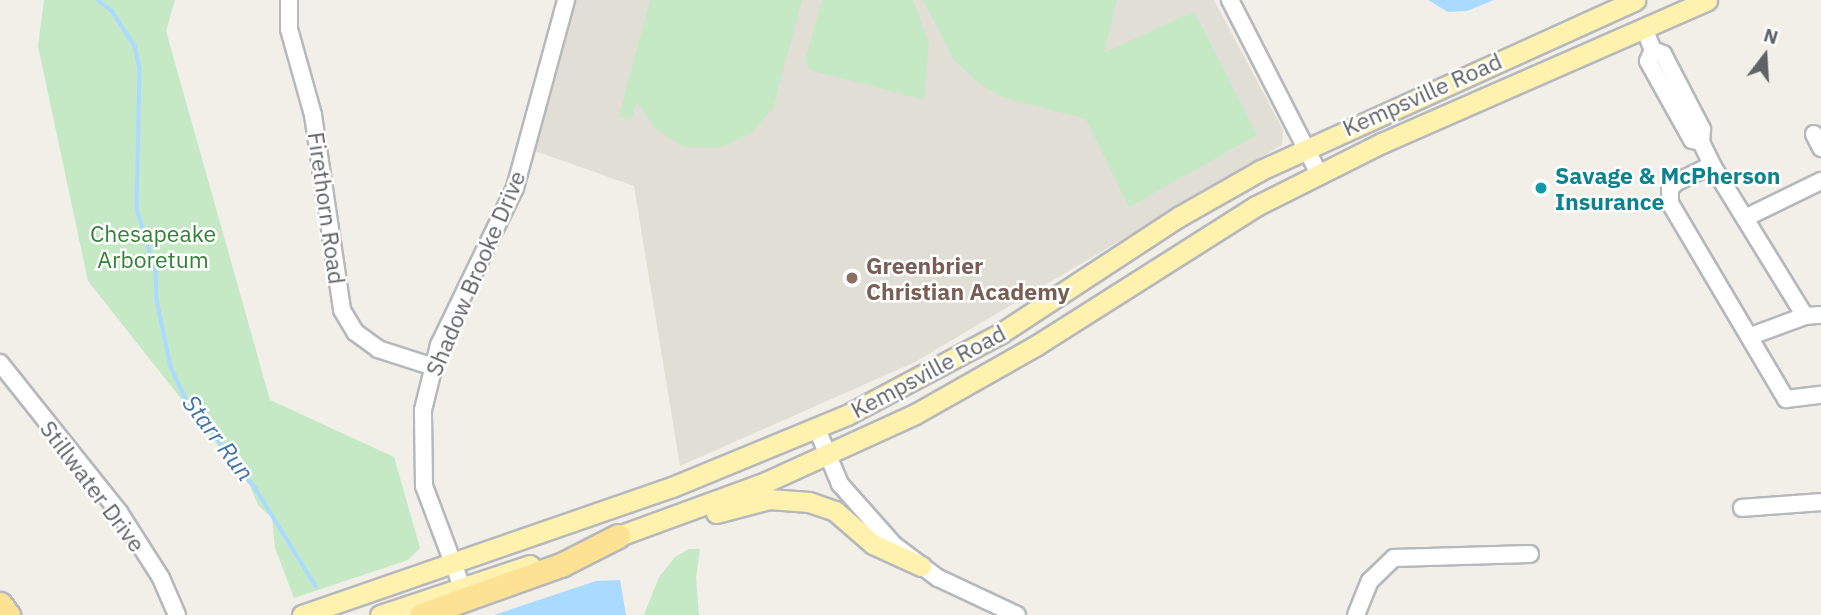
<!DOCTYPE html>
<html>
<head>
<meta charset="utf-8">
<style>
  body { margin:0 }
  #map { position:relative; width:1821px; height:615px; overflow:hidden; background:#f1efe8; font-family:"IBM Plex Sans",sans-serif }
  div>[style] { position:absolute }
  .education>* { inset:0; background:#e1ded6 }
  .green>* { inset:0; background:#c5e8c5 }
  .water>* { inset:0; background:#aadaff }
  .stream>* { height:3.5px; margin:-1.75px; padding:0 1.75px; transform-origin:1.75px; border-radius:1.75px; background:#aadaff }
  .roads { filter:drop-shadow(2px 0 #b5b8bc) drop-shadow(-2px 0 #b5b8bc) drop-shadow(0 2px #b5b8bc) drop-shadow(0 -2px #b5b8bc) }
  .minor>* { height:16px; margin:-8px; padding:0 8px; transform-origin:8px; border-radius:8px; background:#fff }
  .major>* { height:19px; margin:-9.5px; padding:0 9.5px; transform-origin:9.5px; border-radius:9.5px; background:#fff2af }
  .highway>* { height:23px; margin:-11.5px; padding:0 11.5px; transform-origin:11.5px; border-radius:11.5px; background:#fde293 }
  .dots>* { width:19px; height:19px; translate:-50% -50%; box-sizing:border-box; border:4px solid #fff; border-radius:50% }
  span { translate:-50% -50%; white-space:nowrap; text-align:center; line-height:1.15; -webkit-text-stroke:5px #fff; paint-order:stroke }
  .street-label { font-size:23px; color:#5f6368 }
  .culture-label { font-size:23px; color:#0d838f; font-weight:700 }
  .left { translate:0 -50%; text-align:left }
  .park-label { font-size:23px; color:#348238 }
  .education-label { font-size:23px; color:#785e54; font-weight:700 }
  .water-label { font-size:24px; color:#4174aa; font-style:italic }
  .north { position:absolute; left:1730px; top:21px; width:70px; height:70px; -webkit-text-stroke:5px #fff; paint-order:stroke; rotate:17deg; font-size:19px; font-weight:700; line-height:28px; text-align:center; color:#5f6368 }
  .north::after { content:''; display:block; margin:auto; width:24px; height:32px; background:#5f6368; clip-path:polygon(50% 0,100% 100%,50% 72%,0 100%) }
</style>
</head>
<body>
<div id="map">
  <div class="education">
    <div style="clip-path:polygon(577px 0,1214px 0,1283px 130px,1282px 145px,915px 362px,680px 466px,634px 186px,535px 151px)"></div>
  </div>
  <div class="green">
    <div style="clip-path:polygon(44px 0,175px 0,166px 31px,270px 400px,394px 457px,420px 548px,408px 560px,294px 598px,275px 548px,272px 518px,258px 505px,250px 486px,88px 281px,38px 46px)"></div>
    <div style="clip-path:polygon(650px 0,802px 0,773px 108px,750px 134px,719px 148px,683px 147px,655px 128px,637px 102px,631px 119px,619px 116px)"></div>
    <div style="clip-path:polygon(822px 0,913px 0,929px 43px,924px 100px,810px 70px,805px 61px)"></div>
    <div style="clip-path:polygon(923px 0,1117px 0,1104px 53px,1194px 11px,1257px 135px,1129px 207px,1086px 119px,1002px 97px,980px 84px,954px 60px)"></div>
    <div style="clip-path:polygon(689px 549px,700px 549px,696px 578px,699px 615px,644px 615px,659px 577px,675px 557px)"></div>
  </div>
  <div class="water">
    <div style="clip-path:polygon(1428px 0,1494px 0,1467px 11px,1448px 12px)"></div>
    <div style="clip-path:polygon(620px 580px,626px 615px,494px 615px,596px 581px)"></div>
  </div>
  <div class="stream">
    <div style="left:98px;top:0;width:18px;rotate:38deg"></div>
    <div style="left:112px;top:11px;width:42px;rotate:56.7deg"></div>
    <div style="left:135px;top:46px;width:24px;rotate:78deg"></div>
    <div style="left:140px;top:69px;width:140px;rotate:91.2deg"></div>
    <div style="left:137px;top:209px;width:65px;rotate:73deg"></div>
    <div style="left:156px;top:271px;width:29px;rotate:88deg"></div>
    <div style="left:157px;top:300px;width:68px;rotate:78.2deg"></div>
    <div style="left:171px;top:367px;width:33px;rotate:65deg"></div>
    <div style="left:185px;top:397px;width:116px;rotate:52.3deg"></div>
    <div style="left:256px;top:489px;width:114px;rotate:58.3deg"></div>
  </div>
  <div class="roads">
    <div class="minor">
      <div style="left:289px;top:0;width:29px;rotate:90deg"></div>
      <div style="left:289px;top:29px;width:89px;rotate:74.4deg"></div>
      <div style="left:313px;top:115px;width:197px;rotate:81.5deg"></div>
      <div style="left:342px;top:310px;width:26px;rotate:59deg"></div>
      <div style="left:355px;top:332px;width:29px;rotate:36deg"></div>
      <div style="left:378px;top:349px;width:56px;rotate:17.8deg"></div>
      <div style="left:1230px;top:0;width:195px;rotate:62.9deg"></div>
      <div style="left:1644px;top:28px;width:24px;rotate:68deg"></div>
      <div style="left:1653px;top:50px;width:11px;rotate:22deg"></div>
      <div style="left:1663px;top:54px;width:85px;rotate:62.5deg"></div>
      <div style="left:1702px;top:129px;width:13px;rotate:94deg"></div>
      <div style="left:1701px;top:142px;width:25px;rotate:64deg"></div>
      <div style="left:1712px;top:165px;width:177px;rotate:58.4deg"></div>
      <div style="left:1653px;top:50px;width:12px;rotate:114deg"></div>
      <div style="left:1648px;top:61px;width:90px;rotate:60.9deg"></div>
      <div style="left:1692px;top:140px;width:9px;rotate:13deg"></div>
      <div style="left:1814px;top:134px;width:16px;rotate:63deg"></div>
      <div style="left:1712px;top:165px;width:41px;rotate:154.1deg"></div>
      <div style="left:1675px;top:183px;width:8px;rotate:130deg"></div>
      <div style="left:1670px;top:189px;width:14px;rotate:90deg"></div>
      <div style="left:1670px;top:203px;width:228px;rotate:59.4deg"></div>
      <div style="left:1786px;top:399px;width:35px;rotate:-7deg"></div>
      <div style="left:1745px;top:218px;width:85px;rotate:-26deg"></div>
      <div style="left:1751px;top:336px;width:58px;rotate:-20.3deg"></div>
      <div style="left:1805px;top:316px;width:16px;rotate:-4deg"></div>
      <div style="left:0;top:363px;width:191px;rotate:51.4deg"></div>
      <div style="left:119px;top:512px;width:78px;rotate:57.5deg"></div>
      <div style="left:161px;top:578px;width:40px;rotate:66.6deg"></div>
      <div style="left:817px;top:429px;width:60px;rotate:67.3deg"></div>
      <div style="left:840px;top:484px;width:81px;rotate:48.5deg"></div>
      <div style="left:894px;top:545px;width:55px;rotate:36.9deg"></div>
      <div style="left:938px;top:578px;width:87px;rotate:25.1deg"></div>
      <div style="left:1742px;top:508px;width:79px;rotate:-4.3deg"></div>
      <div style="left:462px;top:587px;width:108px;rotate:-110.6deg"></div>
      <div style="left:424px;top:486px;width:76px;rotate:-90.8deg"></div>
      <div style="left:423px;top:410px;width:67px;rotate:-76.2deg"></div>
      <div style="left:439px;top:345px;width:174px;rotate:-64.2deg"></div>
      <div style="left:515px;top:188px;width:195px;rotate:-74.8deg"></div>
      <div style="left:1356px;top:615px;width:37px;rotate:-68deg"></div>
      <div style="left:1370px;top:581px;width:33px;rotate:-44deg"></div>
      <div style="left:1394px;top:558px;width:136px;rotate:-1.7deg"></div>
    </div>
    <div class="major">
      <div style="left:716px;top:513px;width:55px;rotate:-14.8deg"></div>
      <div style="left:769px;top:499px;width:40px;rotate:4.3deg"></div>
      <div style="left:809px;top:502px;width:28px;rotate:19deg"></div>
      <div style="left:835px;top:511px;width:50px;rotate:41deg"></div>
      <div style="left:873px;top:544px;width:53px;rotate:24.6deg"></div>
      <div style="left:605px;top:541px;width:171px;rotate:-20.1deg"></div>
      <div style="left:766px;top:482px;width:164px;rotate:-24.5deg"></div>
      <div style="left:915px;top:414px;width:140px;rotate:-29.5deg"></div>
      <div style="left:1037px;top:345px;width:259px;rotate:-32.4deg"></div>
      <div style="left:1256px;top:206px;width:141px;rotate:-26.6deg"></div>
      <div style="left:1382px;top:143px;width:355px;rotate:-23.7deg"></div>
      <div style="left:302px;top:615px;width:392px;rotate:-19.1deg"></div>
      <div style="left:672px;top:487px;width:189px;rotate:-22.4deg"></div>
      <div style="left:847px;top:415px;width:174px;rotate:-28deg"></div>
      <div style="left:1001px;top:333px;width:214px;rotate:-33.2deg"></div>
      <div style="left:1180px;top:216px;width:93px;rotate:-29.6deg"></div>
      <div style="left:1261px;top:170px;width:411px;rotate:-24.4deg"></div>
      <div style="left:380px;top:615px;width:158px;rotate:-18.4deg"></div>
    </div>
    <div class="highway">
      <div style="left:0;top:604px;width:14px;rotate:54deg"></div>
      <div style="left:421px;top:615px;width:149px;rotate:-19.7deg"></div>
      <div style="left:561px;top:565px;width:64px;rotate:-27deg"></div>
    </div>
  </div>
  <div class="dots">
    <div style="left:1541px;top:188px;background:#0f9aa8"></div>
    <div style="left:852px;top:278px;background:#8d6e63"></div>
  </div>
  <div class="street-label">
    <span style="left:1422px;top:94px;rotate:-24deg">Kempsville Road</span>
    <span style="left:327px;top:208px;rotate:82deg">Firethorn Road</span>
    <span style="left:475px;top:273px;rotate:-67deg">Shadow Brooke Drive</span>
    <span style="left:928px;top:371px;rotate:-28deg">Kempsville Road</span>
    <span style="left:93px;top:486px;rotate:53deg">Stillwater Drive</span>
  </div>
  <div class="culture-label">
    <span class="left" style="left:1555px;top:188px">Savage &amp; McPherson<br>Insurance</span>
  </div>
  <div class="park-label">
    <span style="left:153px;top:246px">Chesapeake<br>Arboretum</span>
  </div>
  <div class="education-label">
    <span class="left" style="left:866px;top:278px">Greenbrier<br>Christian Academy</span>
  </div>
  <div class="water-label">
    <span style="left:218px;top:438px;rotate:53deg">Starr Run</span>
  </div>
  <div class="north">N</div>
</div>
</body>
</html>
